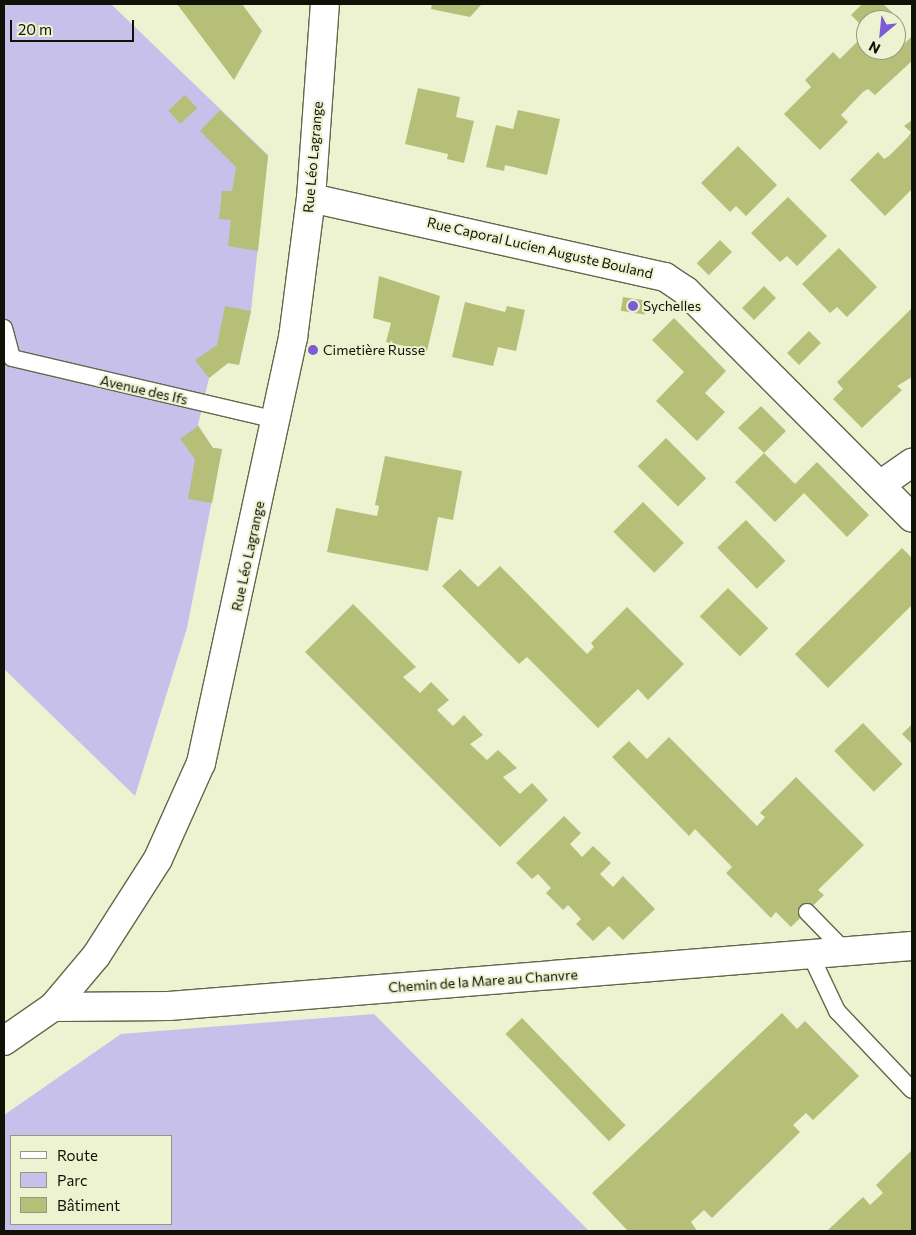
<!DOCTYPE html>
<html>
<head>
<meta charset="utf-8">
<style>
  body { margin:0 }
  #map { position:relative; width:916px; height:1235px; overflow:hidden; background:#edf2d1; font-family:Commissioner,sans-serif }
  div>[style] { position:absolute }
  .green>* { inset:0; background:#c7c0ea }
  .building>* { inset:0; background:#b6bf78; transform-origin:0 0 }
  .roads { filter:drop-shadow(1px 0 #63674a) drop-shadow(-1px 0 #63674a) drop-shadow(0 1px #63674a) drop-shadow(0 -1px #63674a) }
  .service>* { height:16px; margin:-8px; padding:0 8px; transform-origin:8px; border-radius:8px; background:#fff }
  .minor>* { height:28px; margin:-14px; padding:0 14px; transform-origin:14px; border-radius:14px; background:#fff }
  .dots>* { width:14px; height:14px; translate:-50% -50%; box-sizing:border-box; border:2px solid #edf2d1; border-radius:50% }
  span { translate:-50% -50%; white-space:nowrap; text-align:center; line-height:1.15; -webkit-text-stroke:4px #edf2d1; paint-order:stroke }
  .street-label { font-size:14px; color:#111207 }
  .poi-label { font-size:14px; color:#111207 }
  .left { translate:0 -50%; text-align:left }
  .frame { position:absolute; inset:0; border:5px solid #111207; pointer-events:none }
  .legend { position:absolute; left:10px; top:1135px; width:162px; height:90px; box-sizing:border-box; background:#edf2d1; border:1px solid #959880; margin:0; padding:6px 9px; list-style:none; font-size:15px; color:#111207 }
  .legend li { display:flex; align-items:center; gap:10px; height:25px }
  .legend b { width:25px; border:1px solid #959880 }
  .north { position:absolute; left:856px; top:10px; width:50px; height:50px; box-sizing:border-box; background:#edf2d1; border:1px solid #959880; border-radius:50%; rotate:208deg; font-size:14px; font-weight:700; line-height:20px; text-align:center; color:#111207 }
  .north::after { content:''; display:block; margin:auto; width:18px; height:22px; background:#7e5bd5; clip-path:polygon(50% 0,100% 100%,50% 72%,0 100%) }
  .scale { position:absolute; left:10px; top:20px; width:124px; height:22px; box-sizing:border-box; border:2px solid #111207; border-top:0; padding-left:6px; font-size:15px; line-height:18px; white-space:nowrap; color:#111207; -webkit-text-stroke:4px #edf2d1; paint-order:stroke }
</style>
</head>
<body>
<div id="map">
  <div class="green">
    <div style="clip-path:polygon(4px 4px,111px 4px,268px 155px,251px 311px,239px 364px,228px 363px,209px 378px,198px 425px,213px 448px,222px 449px,187px 628px,135px 796px,4px 669px)"></div>
    <div style="clip-path:polygon(evenodd,374px 1014px,589px 1231px,4px 1231px,4px 1115px,121px 1034px,374px 1014px,11px 1136px,171px 1136px,171px 1224px,11px 1224px,11px 1136px)"></div>
  </div>
  <div class="building">
    <div style="clip-path:polygon(177px 4px,242px 4px,262px 31px,234px 80px)"></div>
    <div style="clip-path:polygon(432px 4px,482px 4px,470px 17px,431px 9px)"></div>
    <div style="clip-path:polygon(862px 4px,883px 4px,895px 15px,890px 20px,866px 20px,866px 30px,851px 15px)"></div>
    <div style="clip-path:polygon(866px 33px,866px 50px,886px 50px,892px 56px,912px 36px,912px 61px,875px 95px,868px 89px,863px 92px,841px 115px,848px 122px,820px 150px,784px 114px,811px 87px,805px 80px,833px 52px,840px 59px)"></div>
    <div style="clip-path:polygon(418px 88px,460px 97px,456px 117px,474px 121px,464px 163px,447px 159px,448px 154px,405px 144px)"></div>
    <div style="left:185px;top:95px;width:18px;height:23px;rotate:47deg"></div>
    <div style="clip-path:polygon(220px 110px,268px 156px,258px 251px,228px 246px,231px 220px,219px 219px,222px 191px,232px 191px,236px 167px,200px 131px)"></div>
    <div style="clip-path:polygon(518px 110px,560px 119px,547px 175px,505px 165px,504px 171px,486px 167px,496px 125px,513px 129px)"></div>
    <div style="clip-path:polygon(912px 120px,912px 189px,885px 216px,850px 180px,878px 152px,884px 159px,889px 156px,908px 137px,911px 132px,904px 126px)"></div>
    <div style="clip-path:polygon(738px 146px,777px 185px,746px 216px,736px 206px,730px 212px,701px 183px)"></div>
    <div style="clip-path:polygon(788px 197px,827px 236px,797px 266px,787px 256px,780px 262px,751px 233px)"></div>
    <div style="left:720px;top:240px;width:17px;height:33px;rotate:45deg"></div>
    <div style="clip-path:polygon(839px 248px,877px 287px,847px 317px,837px 307px,830px 313px,802px 284px)"></div>
    <div style="clip-path:polygon(379px 276px,440px 296px,427px 351px,386px 342px,391px 323px,373px 318px)"></div>
    <div style="left:764px;top:286px;width:17px;height:31px;rotate:45deg"></div>
    <div style="left:623px;top:297px;width:24px;height:14px;rotate:9deg"></div>
    <div style="clip-path:polygon(465px 302px,505px 312px,507px 306px,525px 310px,516px 351px,498px 347px,493px 366px,452px 357px)"></div>
    <div style="clip-path:polygon(225px 306px,251px 311px,239px 365px,228px 363px,209px 378px,195px 360px,217px 345px)"></div>
    <div style="clip-path:polygon(912px 308px,912px 377px,897px 386px,902px 390px,862px 428px,833px 399px,843px 389px,837px 382px)"></div>
    <div style="clip-path:polygon(674px 318px,726px 371px,705px 393px,725px 412px,697px 441px,656px 401px,684px 372px,652px 340px)"></div>
    <div style="left:809px;top:331px;width:17px;height:31px;rotate:45deg"></div>
    <div style="clip-path:polygon(761px 406px,786px 431px,764px 453px,795px 484px,817px 462px,869px 515px,847px 537px,804px 493px,775px 522px,735px 482px,764px 453px,738px 428px)"></div>
    <div style="clip-path:polygon(198px 426px,213px 448px,222px 449px,212px 503px,188px 499px,195px 459px,180px 439px)"></div>
    <div style="left:666px;top:438px;width:57px;height:40px;rotate:45deg"></div>
    <div style="clip-path:polygon(385px 456px,462px 471px,453px 520px,438px 517px,428px 571px,327px 552px,336px 508px,377px 516px,379px 506px,375px 505px)"></div>
    <div style="left:643px;top:502px;width:58px;height:42px;rotate:45deg"></div>
    <div style="left:746px;top:520px;width:57px;height:40px;rotate:46deg"></div>
    <div style="clip-path:polygon(902px 548px,912px 558px,912px 605px,828px 688px,795px 654px)"></div>
    <div style="clip-path:polygon(500px 566px,587px 654px,594px 647px,591px 643px,627px 607px,684px 664px,648px 700px,638px 689px,598px 728px,527px 657px,519px 664px,442px 586px,460px 569px,478px 587px)"></div>
    <div style="left:728px;top:588px;width:57px;height:40px;rotate:45deg"></div>
    <div style="clip-path:polygon(353px 604px,416px 667px,403px 677px,420px 693px,431px 682px,449px 700px,437px 710px,453px 726px,464px 715px,483px 735px,470px 744px,487px 760px,498px 750px,517px 768px,503px 777px,520px 794px,532px 783px,548px 800px,500px 847px,305px 652px)"></div>
    <div style="left:863px;top:723px;width:57px;height:40px;rotate:46deg"></div>
    <div style="clip-path:polygon(912px 724px,912px 744px,902px 734px)"></div>
    <div style="clip-path:polygon(669px 737px,757px 826px,765px 817px,760px 813px,796px 777px,864px 845px,818px 890px,824px 895px,791px 927px,776px 912px,771px 918px,726px 873px,732px 867px,695px 829px,689px 836px,612px 757px,629px 741px,647px 759px)"></div>
    <div style="clip-path:polygon(564px 816px,581px 833px,570px 844px,582px 857px,593px 846px,611px 863px,600px 874px,613px 887px,623px 876px,655px 909px,623px 940px,609px 926px,593px 941px,576px 924px,581px 919px,568px 905px,563px 910px,546px 893px,551px 888px,538px 874px,532px 879px,516px 863px)"></div>
    <div style="clip-path:polygon(782px 1013px,797px 1029px,805px 1021px,859px 1076px,813px 1120px,806px 1113px,793px 1125px,800px 1132px,712px 1218px,704px 1210px,691px 1222px,697px 1231px,628px 1231px,592px 1193px)"></div>
    <div style="left:522px;top:1018px;width:149px;height:23px;rotate:46deg"></div>
    <div style="clip-path:polygon(912px 1150px,912px 1231px,827px 1231px,863px 1197px,870px 1205px,883px 1193px,876px 1185px)"></div>
  </div>
  <div class="roads">
    <div class="service">
      <div style="left:4px;top:328px;width:31px;rotate:75deg"></div>
      <div style="left:12px;top:358px;width:271px;rotate:13.2deg"></div>
      <div style="left:807px;top:912px;width:59px;rotate:45.7deg"></div>
      <div style="left:811px;top:956px;width:61px;rotate:64.7deg"></div>
      <div style="left:837px;top:1011px;width:109px;rotate:46.5deg"></div>
    </div>
    <div class="minor">
      <div style="left:311px;top:198px;width:363px;rotate:12.6deg"></div>
      <div style="left:665px;top:277px;width:25px;rotate:34deg"></div>
      <div style="left:686px;top:291px;width:320px;rotate:45.1deg"></div>
      <div style="left:880px;top:485px;width:39px;rotate:-35deg"></div>
      <div style="left:53px;top:1007px;width:116px;rotate:-0.5deg"></div>
      <div style="left:169px;top:1006px;width:745px;rotate:-4.62deg"></div>
      <div style="left:4px;top:1041px;width:60px;rotate:-34.8deg"></div>
      <div style="left:53px;top:1007px;width:67px;rotate:-49.9deg"></div>
      <div style="left:96px;top:956px;width:115px;rotate:-57.4deg"></div>
      <div style="left:158px;top:859px;width:105px;rotate:-65.9deg"></div>
      <div style="left:201px;top:763px;width:435px;rotate:-77.8deg"></div>
      <div style="left:293px;top:338px;width:141px;rotate:-82.7deg"></div>
      <div style="left:311px;top:198px;width:195px;rotate:-85.9deg"></div>
    </div>
  </div>
  <div class="dots">
    <div style="left:633px;top:306px;background:#7e5bd5"></div>
    <div style="left:313px;top:350px;background:#7e5bd5"></div>
  </div>
  <div class="street-label">
    <span style="left:313px;top:157px;rotate:-85deg">Rue Léo Lagrange</span>
    <span style="left:540px;top:248px;rotate:13deg">Rue Caporal Lucien Auguste Bouland</span>
    <span style="left:144px;top:390px;rotate:13deg">Avenue des Ifs</span>
    <span style="left:248px;top:556px;rotate:-78deg">Rue Léo Lagrange</span>
    <span style="left:483px;top:981px;rotate:-4deg">Chemin de la Mare au Chanvre</span>
  </div>
  <div class="poi-label">
    <span class="left" style="left:643px;top:306px">Sychelles</span>
    <span class="left" style="left:323px;top:350px">Cimetière Russe</span>
  </div>
  <div class="frame"></div>
  <ul class="legend">
  <li><b style="height:6px;background:#fff"></b>Route</li>
  <li><b style="height:14px;background:#c7c0ea"></b>Parc</li>
  <li><b style="height:14px;background:#b6bf78"></b>Bâtiment</li>
  </ul>
  <div class="north">N</div>
  <div class="scale">20 m</div>
</div>
</body>
</html>
